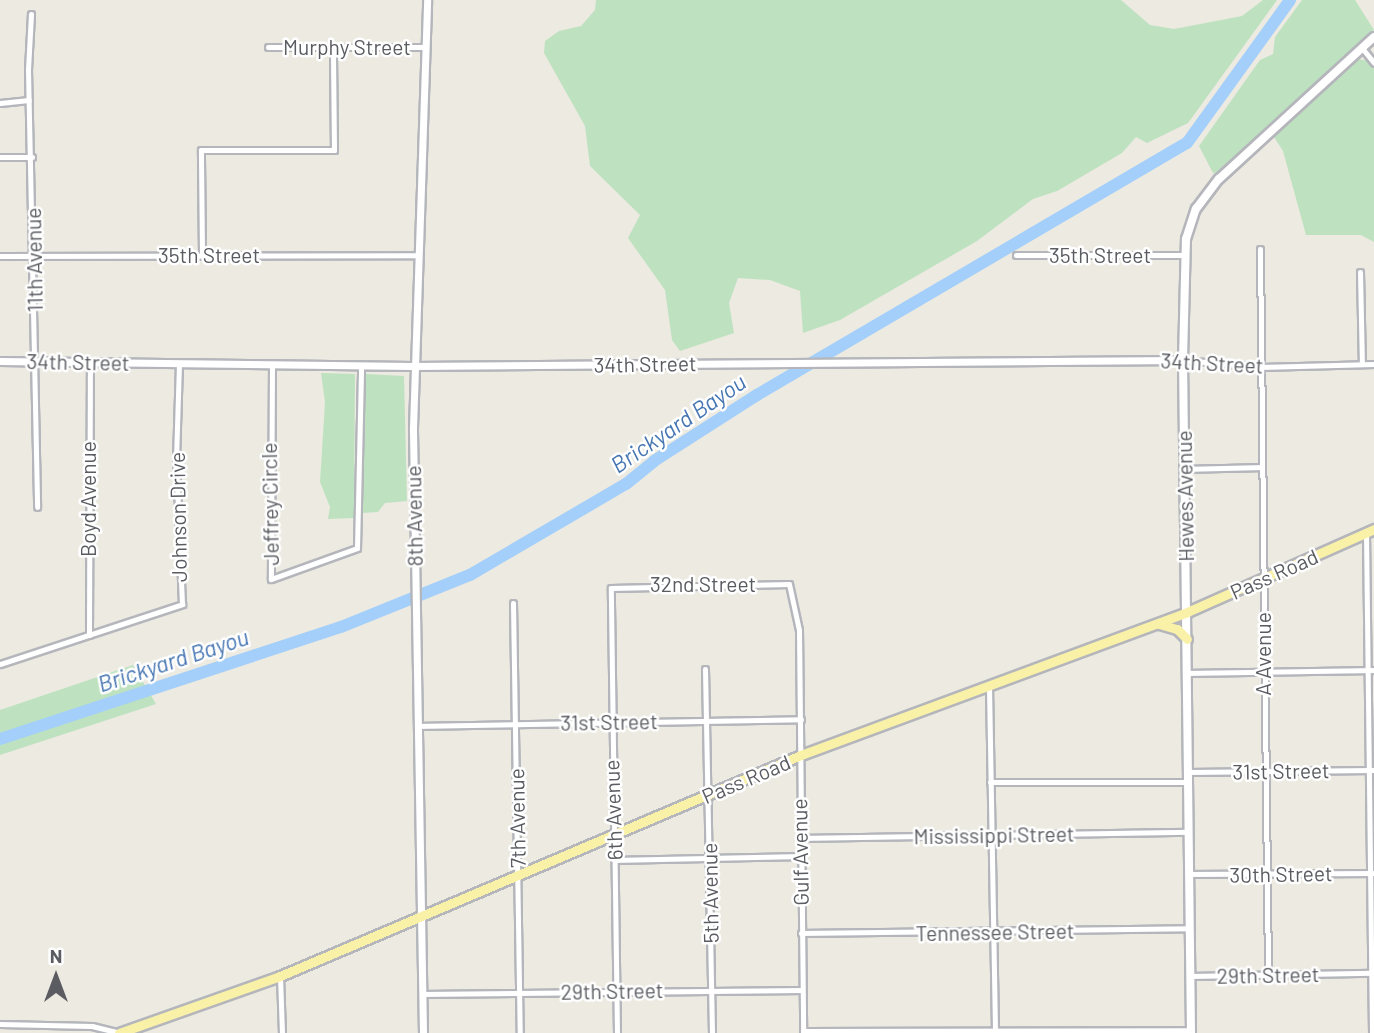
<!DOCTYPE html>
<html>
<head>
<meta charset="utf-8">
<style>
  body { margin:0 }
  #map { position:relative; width:1374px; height:1033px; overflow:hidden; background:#eceae1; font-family:Barlow,sans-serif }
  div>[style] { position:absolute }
  .green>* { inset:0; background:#bee2c0 }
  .river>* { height:12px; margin:-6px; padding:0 6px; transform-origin:6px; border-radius:6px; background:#a3cffa }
  .roads { filter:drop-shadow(2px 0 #b4b6bb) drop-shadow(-2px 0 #b4b6bb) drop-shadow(0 2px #b4b6bb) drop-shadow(0 -2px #b4b6bb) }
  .minor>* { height:5px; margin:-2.5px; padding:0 2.5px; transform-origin:2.5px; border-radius:2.5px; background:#fff }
  .tertiary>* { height:7px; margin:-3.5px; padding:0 3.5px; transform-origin:3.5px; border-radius:3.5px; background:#fff }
  .secondary>* { height:8px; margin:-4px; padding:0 4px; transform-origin:4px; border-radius:4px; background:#fff }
  .primary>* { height:9px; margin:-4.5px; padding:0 4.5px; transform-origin:4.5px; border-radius:4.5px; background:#faf1a8 }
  span { translate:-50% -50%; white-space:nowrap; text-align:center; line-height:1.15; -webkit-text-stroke:5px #fff; paint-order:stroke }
  .street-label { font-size:21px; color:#5a5c61 }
  .water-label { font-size:23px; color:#4575b2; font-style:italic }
  .north { position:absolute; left:21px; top:942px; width:70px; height:70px; -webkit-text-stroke:5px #fff; paint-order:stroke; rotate:0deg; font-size:19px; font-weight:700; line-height:28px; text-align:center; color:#5a5c61 }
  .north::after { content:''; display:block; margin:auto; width:24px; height:32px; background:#5a5c61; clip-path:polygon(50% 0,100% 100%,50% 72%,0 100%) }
</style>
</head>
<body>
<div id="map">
  <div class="green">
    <div style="clip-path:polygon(596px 0,1121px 0,1150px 25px,1174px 29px,1242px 16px,1263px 0,1277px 0,1188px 123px,1147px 143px,1136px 137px,1122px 153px,1057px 191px,1033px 199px,977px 241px,840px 320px,803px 333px,800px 291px,770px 280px,738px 278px,729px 303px,734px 333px,680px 351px,672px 340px,665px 290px,628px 238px,640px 215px,590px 166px,585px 126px,544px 53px,545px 41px,559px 31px,581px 26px,595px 10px)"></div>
    <div style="clip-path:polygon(1302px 0,1355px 0,1374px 30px,1220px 172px,1213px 173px,1199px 146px,1260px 60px,1273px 54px,1275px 37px)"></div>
    <div style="clip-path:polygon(1354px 58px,1368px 61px,1374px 68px,1374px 242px,1361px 235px,1306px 235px,1283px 151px,1272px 134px)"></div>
    <div style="clip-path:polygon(321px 373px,355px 374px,354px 518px,328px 519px,330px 507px,320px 482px,325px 402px)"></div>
    <div style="clip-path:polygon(366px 374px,404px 376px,407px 501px,385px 503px,378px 512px,362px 513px)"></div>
    <div style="clip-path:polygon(133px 665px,156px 704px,0 755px,0 710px)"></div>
  </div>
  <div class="river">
    <div style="left:0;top:739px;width:359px;rotate:-18.2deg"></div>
    <div style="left:341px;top:627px;width:139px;rotate:-22deg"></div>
    <div style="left:470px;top:575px;width:181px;rotate:-30.3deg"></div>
    <div style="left:626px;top:484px;width:36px;rotate:-39deg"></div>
    <div style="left:654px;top:461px;width:122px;rotate:-32.7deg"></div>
    <div style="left:757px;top:395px;width:498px;rotate:-30.4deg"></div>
    <div style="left:1187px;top:143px;width:176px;rotate:-54.2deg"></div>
  </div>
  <div class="roads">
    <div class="minor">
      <div style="left:31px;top:14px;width:56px;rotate:93.1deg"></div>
      <div style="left:28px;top:70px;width:437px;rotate:88.8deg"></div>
      <div style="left:268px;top:47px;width:158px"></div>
      <div style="left:1362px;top:48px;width:19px;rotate:51deg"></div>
      <div style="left:0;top:103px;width:29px;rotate:-6deg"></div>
      <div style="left:0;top:157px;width:32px"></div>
      <div style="left:1260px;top:249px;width:726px;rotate:89.37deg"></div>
      <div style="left:202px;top:254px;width:104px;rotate:-90.6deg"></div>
      <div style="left:201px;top:150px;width:133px"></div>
      <div style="left:334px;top:150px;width:103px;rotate:-90.6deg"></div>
      <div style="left:1016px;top:255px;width:168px"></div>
      <div style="left:0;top:256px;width:418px;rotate:-0.1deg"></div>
      <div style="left:1360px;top:272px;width:92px;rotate:88.8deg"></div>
      <div style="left:1183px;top:360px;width:77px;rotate:5.2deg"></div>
      <div style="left:1260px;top:367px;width:114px;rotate:-1.5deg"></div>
      <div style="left:272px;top:365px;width:214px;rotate:90.3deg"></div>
      <div style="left:271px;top:579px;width:91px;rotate:-19.8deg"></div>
      <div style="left:357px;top:548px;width:183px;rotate:-88.7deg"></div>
      <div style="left:1184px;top:469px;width:78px;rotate:-1.5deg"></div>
      <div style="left:1366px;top:533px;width:500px;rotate:89.31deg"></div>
      <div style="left:513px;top:603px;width:430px;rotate:89.1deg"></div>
      <div style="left:89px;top:635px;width:273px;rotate:-89.8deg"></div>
      <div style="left:0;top:664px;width:192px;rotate:-18.2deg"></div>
      <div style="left:182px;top:604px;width:145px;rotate:-92.4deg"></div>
      <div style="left:176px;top:459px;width:95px;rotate:-88.2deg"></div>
      <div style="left:705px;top:669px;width:364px;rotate:88.9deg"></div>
      <div style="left:1187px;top:673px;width:187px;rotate:-0.9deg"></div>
      <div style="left:989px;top:686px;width:347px;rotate:89deg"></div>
      <div style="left:417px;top:726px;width:384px;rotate:-1deg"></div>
      <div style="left:1188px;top:772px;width:186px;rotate:-0.6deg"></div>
      <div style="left:990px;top:782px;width:198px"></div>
      <div style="left:800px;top:838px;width:388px;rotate:-0.9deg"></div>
      <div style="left:615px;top:860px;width:185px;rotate:-1.2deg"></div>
      <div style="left:1189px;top:874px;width:185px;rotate:-0.3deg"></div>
      <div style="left:801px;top:933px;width:388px;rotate:-0.7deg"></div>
      <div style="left:280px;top:976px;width:57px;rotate:88deg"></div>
      <div style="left:1191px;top:976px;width:180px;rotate:-1deg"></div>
      <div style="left:423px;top:994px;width:379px;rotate:-0.6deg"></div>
      <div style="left:0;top:1024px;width:92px;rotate:1.2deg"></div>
      <div style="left:92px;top:1026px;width:29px;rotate:14deg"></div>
      <div style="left:803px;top:1031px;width:388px;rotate:-0.1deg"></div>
      <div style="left:617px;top:1033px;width:445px;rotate:-90.8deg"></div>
      <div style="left:611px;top:588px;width:178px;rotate:-1.3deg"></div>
      <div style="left:789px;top:584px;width:47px;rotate:77.7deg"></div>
      <div style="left:799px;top:630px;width:403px;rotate:89.4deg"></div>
    </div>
    <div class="tertiary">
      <div style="left:0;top:361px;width:413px;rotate:0.7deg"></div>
      <div style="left:413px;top:366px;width:770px;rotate:-0.45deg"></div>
      <div style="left:423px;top:1033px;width:605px;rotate:-90.95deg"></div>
      <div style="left:413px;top:428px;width:428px;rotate:-88.1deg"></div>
    </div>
    <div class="secondary">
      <div style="left:1191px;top:1033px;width:673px;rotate:-90.68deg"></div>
      <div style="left:1183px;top:360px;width:121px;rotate:-88.6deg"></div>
      <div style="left:1186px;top:239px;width:32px;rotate:-72deg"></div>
      <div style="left:1196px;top:209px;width:38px;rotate:-53deg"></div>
      <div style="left:1219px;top:179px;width:210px;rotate:-42.5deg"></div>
    </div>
    <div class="primary">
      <div style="left:1159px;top:624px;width:19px;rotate:16deg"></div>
      <div style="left:1177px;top:629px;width:14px;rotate:45deg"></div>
      <div style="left:119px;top:1033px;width:171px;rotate:-19.5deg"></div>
      <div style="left:280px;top:976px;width:566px;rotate:-22.99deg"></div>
      <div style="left:801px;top:755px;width:412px;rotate:-20.3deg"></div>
      <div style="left:1187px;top:612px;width:205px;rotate:-23.9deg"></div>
    </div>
  </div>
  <div class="street-label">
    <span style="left:347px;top:47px">Murphy Street</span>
    <span style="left:209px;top:255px">35th Street</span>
    <span style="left:1100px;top:255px">35th Street</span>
    <span style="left:34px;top:260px;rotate:-91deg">11th Avenue</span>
    <span style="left:78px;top:362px;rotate:1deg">34th Street</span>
    <span style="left:1212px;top:363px;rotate:3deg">34th Street</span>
    <span style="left:645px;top:364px;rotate:-1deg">34th Street</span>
    <span style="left:1185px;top:496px;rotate:-91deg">Hewes Avenue</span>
    <span style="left:88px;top:499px;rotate:-90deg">Boyd Avenue</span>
    <span style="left:270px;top:504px;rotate:-91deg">Jeffrey Circle</span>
    <span style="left:414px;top:516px;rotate:-91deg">8th Avenue</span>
    <span style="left:178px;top:517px;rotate:-91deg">Johnson Drive</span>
    <span style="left:1274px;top:574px;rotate:-24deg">Pass Road</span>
    <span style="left:703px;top:584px">32nd Street</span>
    <span style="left:1263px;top:654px;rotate:-90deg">A Avenue</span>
    <span style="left:609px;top:722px;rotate:-1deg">31st Street</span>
    <span style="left:1281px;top:771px;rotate:-1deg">31st Street</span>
    <span style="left:746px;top:779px;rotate:-23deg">Pass Road</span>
    <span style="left:613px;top:810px;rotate:-92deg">6th Avenue</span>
    <span style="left:517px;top:818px;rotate:-91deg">7th Avenue</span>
    <span style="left:994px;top:835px;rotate:-1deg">Mississippi Street</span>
    <span style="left:800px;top:852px;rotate:-91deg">Gulf Avenue</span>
    <span style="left:1281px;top:874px;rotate:-1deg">30th Street</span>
    <span style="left:710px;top:893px;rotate:-91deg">5th Avenue</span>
    <span style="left:995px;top:932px;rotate:-1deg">Tennessee Street</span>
    <span style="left:1268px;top:975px;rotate:-1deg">29th Street</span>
    <span style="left:612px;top:991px;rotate:-1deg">29th Street</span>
  </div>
  <div class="water-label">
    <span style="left:678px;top:423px;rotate:-34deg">Brickyard Bayou</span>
    <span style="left:173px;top:660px;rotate:-18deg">Brickyard Bayou</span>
  </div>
  <div class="north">N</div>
</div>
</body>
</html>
